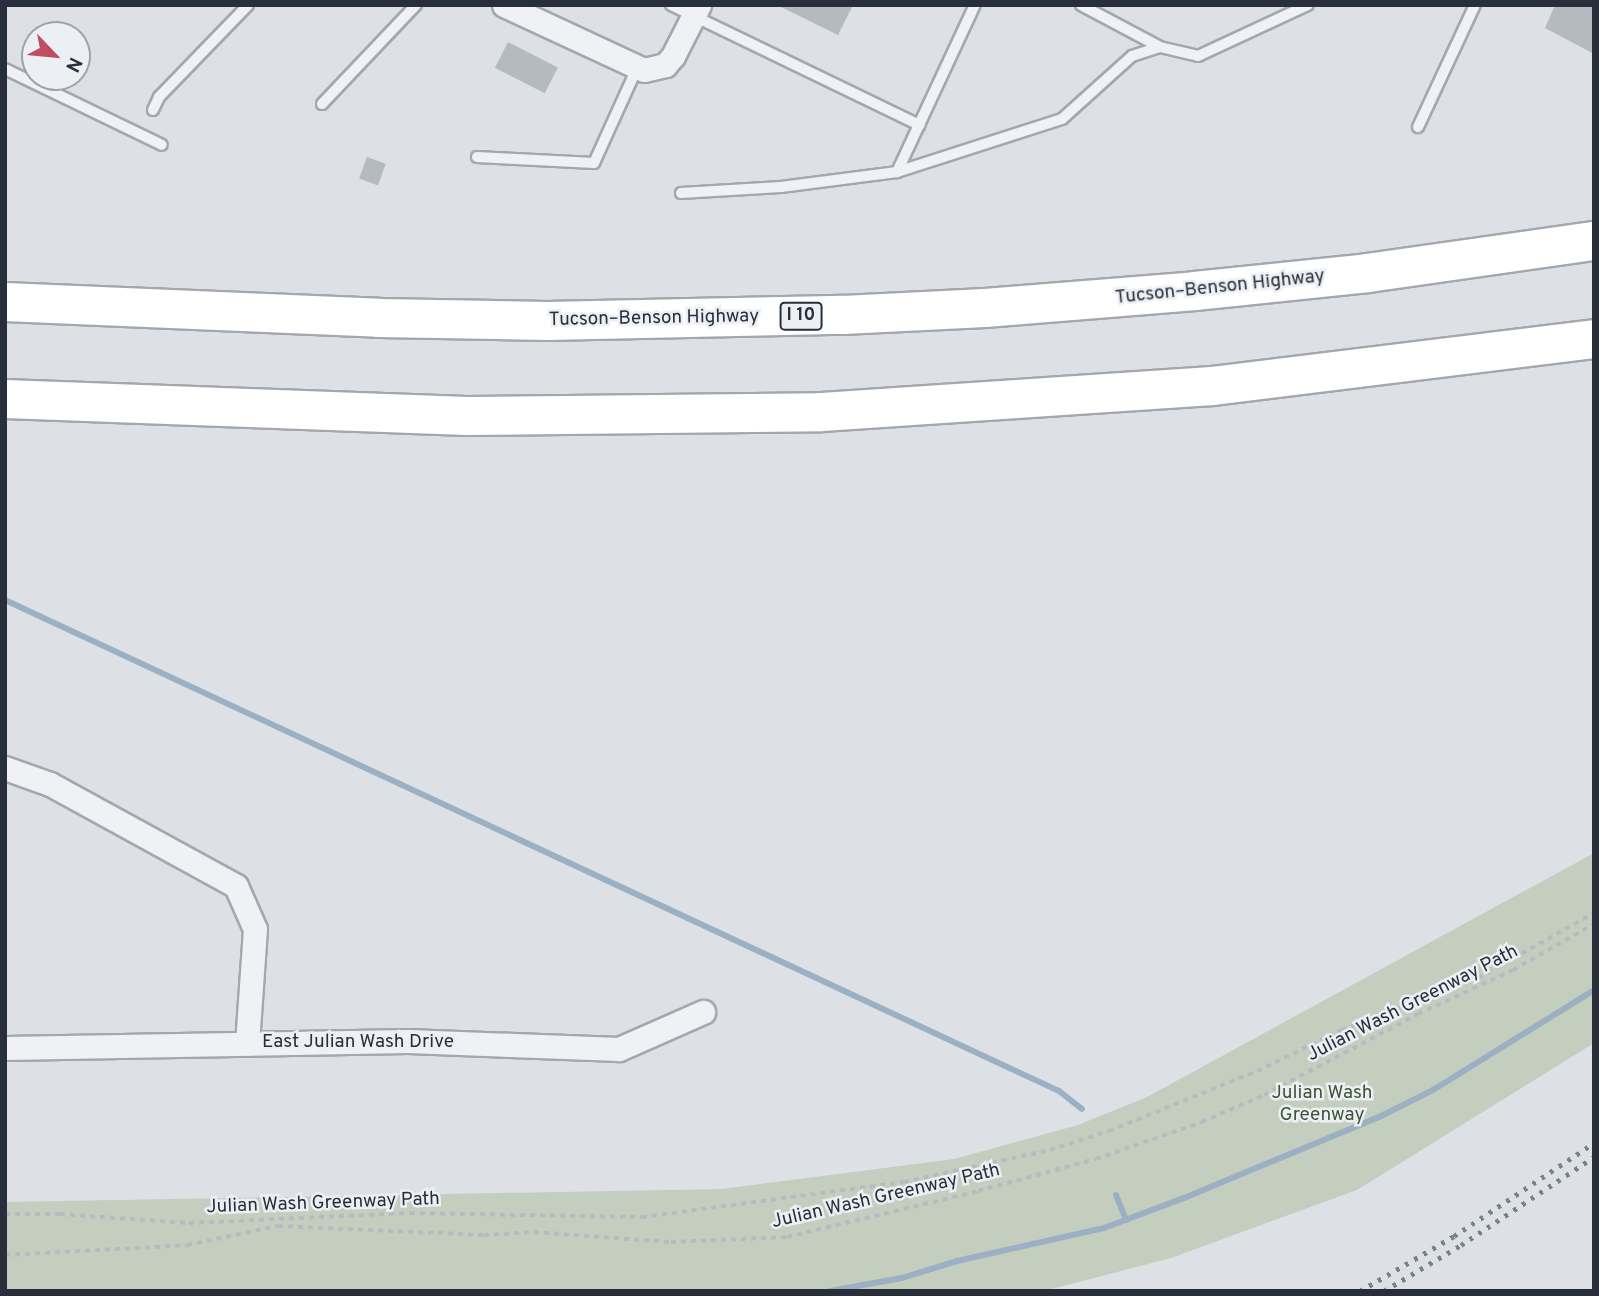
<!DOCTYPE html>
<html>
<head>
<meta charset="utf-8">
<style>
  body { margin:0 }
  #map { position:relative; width:1599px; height:1296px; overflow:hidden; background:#dde1e5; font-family:Overpass,sans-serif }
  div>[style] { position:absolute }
  .green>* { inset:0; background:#c3cebf }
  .stream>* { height:6px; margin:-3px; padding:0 3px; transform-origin:3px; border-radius:3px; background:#9bb0c2 }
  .building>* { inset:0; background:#b5bac1; transform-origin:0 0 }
  .path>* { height:3.5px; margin-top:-1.75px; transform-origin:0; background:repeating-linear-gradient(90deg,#b7bbc0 0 5px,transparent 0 10px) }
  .roads { filter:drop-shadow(2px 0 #a3a8ae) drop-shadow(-2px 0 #a3a8ae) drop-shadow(0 2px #a3a8ae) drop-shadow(0 -2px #a3a8ae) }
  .service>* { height:10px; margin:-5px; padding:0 5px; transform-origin:5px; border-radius:5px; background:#eff1f4 }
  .minor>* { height:23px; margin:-11.5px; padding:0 11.5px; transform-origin:11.5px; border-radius:11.5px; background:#eff1f4 }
  .motorway>* { height:38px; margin:-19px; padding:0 19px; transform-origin:19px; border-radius:19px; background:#fff }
  .rail>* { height:5px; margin-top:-2.5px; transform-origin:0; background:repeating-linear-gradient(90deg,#78818d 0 3.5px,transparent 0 10.5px) }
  span { translate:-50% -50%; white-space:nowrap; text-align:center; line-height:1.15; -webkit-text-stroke:5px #eceff3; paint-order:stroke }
  .shield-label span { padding:2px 5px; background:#eceff3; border:2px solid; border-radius:5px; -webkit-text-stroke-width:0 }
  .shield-label { font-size:18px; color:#282f3a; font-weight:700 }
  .street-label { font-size:19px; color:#282f3a }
  .park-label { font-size:19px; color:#3e5437 }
  .frame { position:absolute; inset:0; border:7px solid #282f3a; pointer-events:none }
  .north { position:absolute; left:21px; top:21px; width:70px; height:70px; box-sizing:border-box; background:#eceff3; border:2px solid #9ea2a9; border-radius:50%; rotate:116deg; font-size:19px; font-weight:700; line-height:28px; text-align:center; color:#282f3a }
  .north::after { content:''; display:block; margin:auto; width:24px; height:32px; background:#bf4e63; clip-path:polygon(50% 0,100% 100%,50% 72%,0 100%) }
</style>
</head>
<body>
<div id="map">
  <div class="green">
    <div style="clip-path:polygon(1594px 853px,1594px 1043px,1357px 1190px,1171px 1258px,1044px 1291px,5px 1291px,5px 1202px,722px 1189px,954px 1159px,1078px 1125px,1147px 1097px)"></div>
  </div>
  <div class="stream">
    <div style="left:5px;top:600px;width:1163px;rotate:24.98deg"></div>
    <div style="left:1059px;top:1091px;width:29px;rotate:38deg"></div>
    <div style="left:1116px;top:1195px;width:27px;rotate:68deg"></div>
    <div style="left:830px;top:1291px;width:73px;rotate:-10.2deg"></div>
    <div style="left:902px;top:1278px;width:58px;rotate:-17.2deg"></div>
    <div style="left:957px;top:1261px;width:151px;rotate:-12.7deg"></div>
    <div style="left:1104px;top:1228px;width:85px;rotate:-20.6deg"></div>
    <div style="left:1184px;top:1198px;width:211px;rotate:-22.6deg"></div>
    <div style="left:1379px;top:1117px;width:60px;rotate:-26.6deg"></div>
    <div style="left:1433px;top:1090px;width:190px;rotate:-31.8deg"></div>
  </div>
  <div class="building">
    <div style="clip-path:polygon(777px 5px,853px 5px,838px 35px)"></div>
    <div style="clip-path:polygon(1555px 5px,1594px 5px,1594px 54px,1545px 28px)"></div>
    <div style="left:508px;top:42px;width:56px;height:29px;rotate:27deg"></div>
    <div style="left:367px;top:157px;width:20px;height:23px;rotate:20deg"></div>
  </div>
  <div class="path">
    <div style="left:5px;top:1214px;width:55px"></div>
    <div style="left:60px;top:1214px;width:129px;rotate:4deg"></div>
    <div style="left:189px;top:1223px;width:221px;rotate:-2.6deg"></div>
    <div style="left:410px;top:1213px;width:232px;rotate:1deg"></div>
    <div style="left:642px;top:1217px;width:264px;rotate:-7.6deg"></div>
    <div style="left:904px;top:1182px;width:149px;rotate:-12.4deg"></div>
    <div style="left:1050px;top:1150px;width:62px;rotate:-17.9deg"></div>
    <div style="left:1109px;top:1131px;width:160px;rotate:-22.1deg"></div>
    <div style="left:1257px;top:1071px;width:94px;rotate:-25.8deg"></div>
    <div style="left:1342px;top:1030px;width:146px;rotate:-20.9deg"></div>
    <div style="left:1478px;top:978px;width:133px;rotate:-29.3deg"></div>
    <div style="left:5px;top:1255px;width:182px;rotate:-3.1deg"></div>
    <div style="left:187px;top:1245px;width:93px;rotate:-11.8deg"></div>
    <div style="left:278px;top:1226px;width:206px;rotate:2.5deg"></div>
    <div style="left:484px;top:1235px;width:50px;rotate:-3.4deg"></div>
    <div style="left:534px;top:1232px;width:137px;rotate:4.2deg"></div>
    <div style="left:671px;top:1242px;width:116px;rotate:-2.5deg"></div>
    <div style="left:787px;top:1237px;width:196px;rotate:-13.5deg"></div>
    <div style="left:978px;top:1191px;width:122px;rotate:-15.2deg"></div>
    <div style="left:1096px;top:1159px;width:112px;rotate:-19.2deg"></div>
    <div style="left:1202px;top:1122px;width:68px;rotate:-23.5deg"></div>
    <div style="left:1264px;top:1095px;width:174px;rotate:-27.7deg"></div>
    <div style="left:1418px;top:1014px;width:105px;rotate:-24.9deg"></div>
    <div style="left:1513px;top:970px;width:93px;rotate:-29.6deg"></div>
  </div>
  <div class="roads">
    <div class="service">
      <div style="left:671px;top:5px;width:276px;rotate:25.8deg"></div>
      <div style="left:1081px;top:5px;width:89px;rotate:28deg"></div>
      <div style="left:1160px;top:47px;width:39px;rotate:13deg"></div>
      <div style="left:1198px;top:56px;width:121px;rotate:-24.9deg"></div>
      <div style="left:5px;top:69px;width:174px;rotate:25.8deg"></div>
      <div style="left:322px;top:104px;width:137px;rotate:-46.5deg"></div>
      <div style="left:153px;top:110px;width:14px;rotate:-65deg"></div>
      <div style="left:159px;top:97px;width:128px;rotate:-45.9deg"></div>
      <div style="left:1418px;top:127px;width:135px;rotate:-65deg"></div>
      <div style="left:477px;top:157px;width:117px;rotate:2.9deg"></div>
      <div style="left:594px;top:163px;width:104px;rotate:-65.6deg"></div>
      <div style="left:897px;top:172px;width:173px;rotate:-17.8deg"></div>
      <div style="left:1062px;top:119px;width:94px;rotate:-42deg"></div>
      <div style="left:1132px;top:56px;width:29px;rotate:-18deg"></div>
      <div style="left:681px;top:193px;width:100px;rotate:-3.4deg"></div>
      <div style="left:781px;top:187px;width:117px;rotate:-7.4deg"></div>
      <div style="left:897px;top:172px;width:184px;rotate:-65deg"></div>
    </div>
    <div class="minor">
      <div style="left:504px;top:5px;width:154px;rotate:24.9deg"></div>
      <div style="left:644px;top:70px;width:22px;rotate:-13deg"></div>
      <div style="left:665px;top:65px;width:12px;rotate:-48deg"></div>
      <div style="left:673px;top:56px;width:57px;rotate:-63deg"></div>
      <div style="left:5px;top:768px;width:48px;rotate:19.6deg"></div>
      <div style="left:50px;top:784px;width:212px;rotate:28.7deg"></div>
      <div style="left:236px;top:886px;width:47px;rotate:66.2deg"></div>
      <div style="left:255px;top:929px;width:115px;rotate:94deg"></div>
      <div style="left:5px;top:1048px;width:403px;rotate:-1deg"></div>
      <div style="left:408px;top:1041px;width:211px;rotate:2.2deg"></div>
      <div style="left:619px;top:1049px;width:92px;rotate:-23.8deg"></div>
    </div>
    <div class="motorway">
      <div style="left:5px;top:302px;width:374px;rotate:2.4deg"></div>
      <div style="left:379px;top:318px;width:168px;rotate:1deg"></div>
      <div style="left:547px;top:321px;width:296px;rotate:-1.2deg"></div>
      <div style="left:843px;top:315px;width:142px;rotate:-2.8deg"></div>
      <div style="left:985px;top:308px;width:211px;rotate:-4.6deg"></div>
      <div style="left:1195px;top:291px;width:174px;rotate:-5.9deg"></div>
      <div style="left:1368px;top:273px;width:228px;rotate:-8.1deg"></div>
      <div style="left:5px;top:399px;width:462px;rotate:2.1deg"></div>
      <div style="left:467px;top:416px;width:355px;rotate:-0.6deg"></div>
      <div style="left:822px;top:412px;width:391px;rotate:-3.8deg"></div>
      <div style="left:1212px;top:386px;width:385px;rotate:-7deg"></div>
    </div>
  </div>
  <div class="rail">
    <div style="left:1360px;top:1291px;width:109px;rotate:-30.3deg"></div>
    <div style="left:1454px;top:1236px;width:168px;rotate:-33.6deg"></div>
    <div style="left:1384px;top:1291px;width:90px;rotate:-30.9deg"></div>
    <div style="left:1461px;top:1245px;width:159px;rotate:-33.5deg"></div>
  </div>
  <div class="shield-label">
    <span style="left:801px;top:316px">I 10</span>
  </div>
  <div class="street-label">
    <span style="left:1220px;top:288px;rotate:-6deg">Tucson–Benson Highway</span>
    <span style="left:654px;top:319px;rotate:-1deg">Tucson–Benson Highway</span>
    <span style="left:1413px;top:1004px;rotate:-27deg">Julian Wash Greenway Path</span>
    <span style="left:358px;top:1043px">East Julian Wash Drive</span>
    <span style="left:886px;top:1197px;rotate:-13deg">Julian Wash Greenway Path</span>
    <span style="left:323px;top:1204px;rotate:-2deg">Julian Wash Greenway Path</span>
  </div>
  <div class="park-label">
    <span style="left:1322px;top:1105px">Julian Wash<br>Greenway</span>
  </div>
  <div class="frame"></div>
  <div class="north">N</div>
</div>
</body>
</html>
